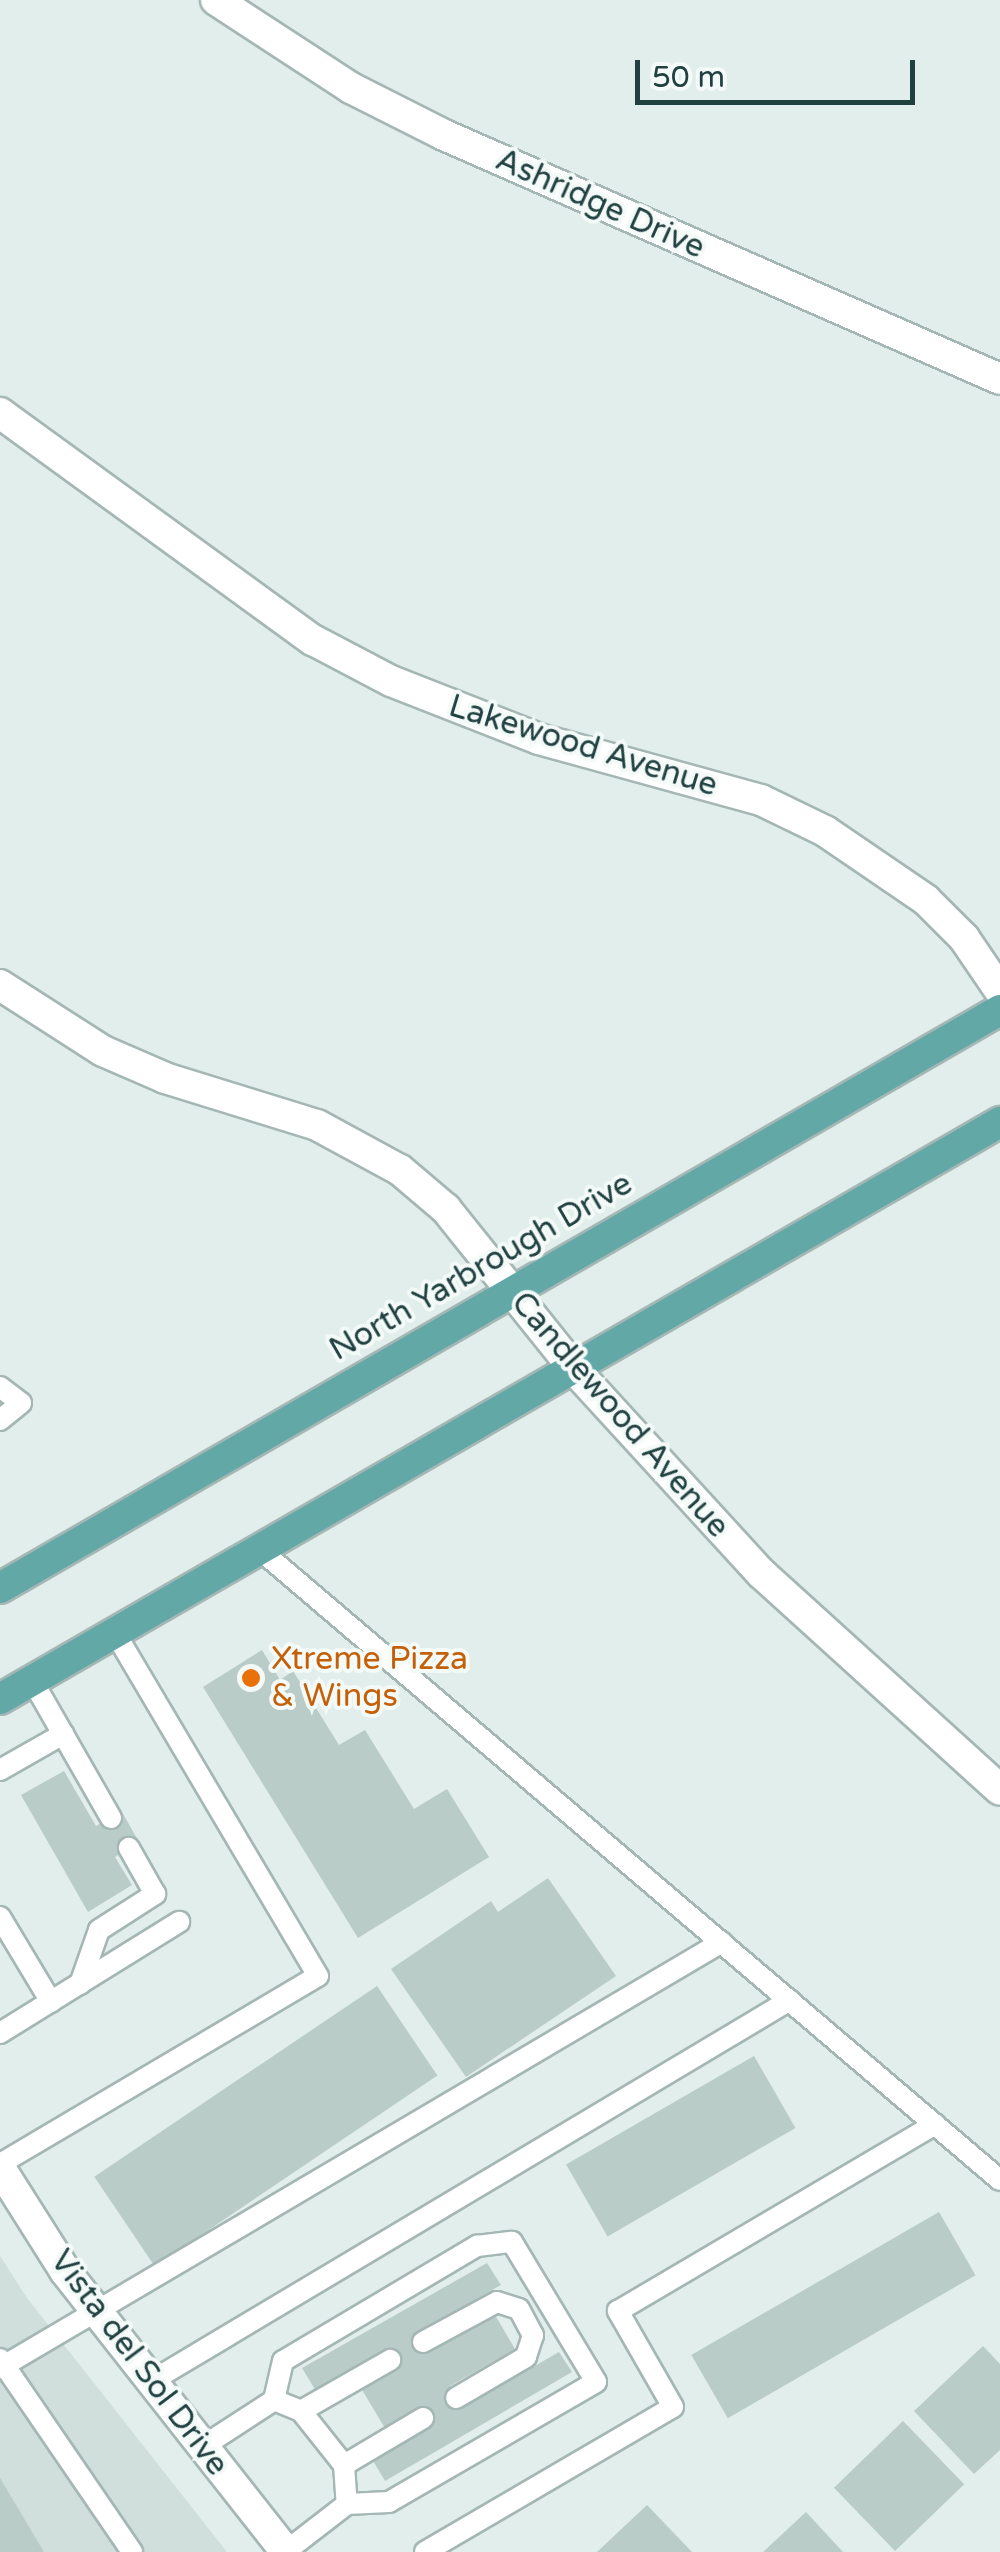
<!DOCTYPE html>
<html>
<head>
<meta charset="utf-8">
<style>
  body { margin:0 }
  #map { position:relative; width:1000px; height:2552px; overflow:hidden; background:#e2eeeb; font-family:"Varela Round",sans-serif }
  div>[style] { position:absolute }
  .built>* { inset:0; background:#d0dedc }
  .building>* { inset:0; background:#baccc8; transform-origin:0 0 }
  .roads { filter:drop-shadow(2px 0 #a4b7b4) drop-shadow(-2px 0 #a4b7b4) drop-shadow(0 2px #a4b7b4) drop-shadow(0 -2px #a4b7b4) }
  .service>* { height:20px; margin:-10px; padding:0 10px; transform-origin:10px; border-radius:10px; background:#fff }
  .minor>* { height:30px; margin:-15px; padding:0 15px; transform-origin:15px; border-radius:15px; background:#fff }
  .secondary>* { height:30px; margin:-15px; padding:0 15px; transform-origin:15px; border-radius:15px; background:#fff }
  .primary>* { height:30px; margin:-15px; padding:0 15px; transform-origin:15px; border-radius:15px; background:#62a8a7 }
  .dots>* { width:28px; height:28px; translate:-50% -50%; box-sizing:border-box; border:5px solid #f3faf8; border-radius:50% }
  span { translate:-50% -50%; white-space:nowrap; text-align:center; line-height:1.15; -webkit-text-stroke:8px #f3faf8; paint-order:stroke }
  .street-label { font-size:32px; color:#204140 }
  .food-label { font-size:32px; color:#c56008 }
  .left { translate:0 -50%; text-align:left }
  .scale { position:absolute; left:635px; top:60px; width:280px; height:45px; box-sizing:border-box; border:5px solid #204140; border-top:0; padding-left:12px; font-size:30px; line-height:35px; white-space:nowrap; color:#204140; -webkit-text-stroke:8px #f3faf8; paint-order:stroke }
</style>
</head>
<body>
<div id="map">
  <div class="built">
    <div style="clip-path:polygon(0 2256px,27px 2298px,227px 2552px,0 2552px)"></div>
  </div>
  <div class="building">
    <div style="clip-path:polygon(262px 1650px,280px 1680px,293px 1671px,339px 1745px,365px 1730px,414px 1809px,447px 1789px,489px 1857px,358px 1938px,203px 1687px)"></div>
    <div style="clip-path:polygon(64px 1771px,96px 1826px,122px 1812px,139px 1842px,115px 1857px,132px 1885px,88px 1912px,21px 1795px)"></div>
    <div style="clip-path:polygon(548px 1878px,616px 1976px,466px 2077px,391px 1969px,491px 1901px,498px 1912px)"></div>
    <div style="left:377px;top:1986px;width:108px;height:341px;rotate:56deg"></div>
    <div style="left:754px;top:2056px;width:83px;height:217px;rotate:60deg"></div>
    <div style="left:939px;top:2212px;width:73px;height:286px;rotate:60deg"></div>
    <div style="clip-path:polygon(487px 2263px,501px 2285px,417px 2333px,429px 2352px,495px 2315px,515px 2349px,450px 2386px,462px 2408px,559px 2352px,572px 2372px,385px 2481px,372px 2459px,428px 2427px,420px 2411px,386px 2430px,361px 2388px,395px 2369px,386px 2351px,316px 2391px,302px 2368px)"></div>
    <div style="clip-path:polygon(983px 2346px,1000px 2364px,1000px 2450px,974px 2474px,914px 2411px)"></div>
    <div style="left:903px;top:2421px;width:88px;height:96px;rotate:46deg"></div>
    <div style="clip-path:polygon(0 2478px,44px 2552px,0 2552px)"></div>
    <div style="clip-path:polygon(647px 2505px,692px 2552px,597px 2552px)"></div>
    <div style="clip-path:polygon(806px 2512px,843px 2552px,763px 2552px)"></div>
  </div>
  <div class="roads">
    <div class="service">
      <div style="left:0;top:1387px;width:26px;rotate:37deg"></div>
      <div style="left:21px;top:1403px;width:27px;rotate:141deg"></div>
      <div style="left:259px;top:1549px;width:973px;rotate:40.42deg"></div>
      <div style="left:32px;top:1680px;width:159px;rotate:60.2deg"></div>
      <div style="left:0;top:1770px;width:73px;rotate:-29.7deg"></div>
      <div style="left:0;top:1917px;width:99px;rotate:59deg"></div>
      <div style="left:80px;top:1984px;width:57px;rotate:-70.6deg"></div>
      <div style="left:99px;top:1930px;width:67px;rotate:-32.7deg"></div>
      <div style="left:155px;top:1894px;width:53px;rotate:-119.5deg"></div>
      <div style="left:0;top:2033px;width:211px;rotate:-31.8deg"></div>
      <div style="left:0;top:2164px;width:369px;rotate:-30.6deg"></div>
      <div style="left:318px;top:1976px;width:399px;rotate:-120.6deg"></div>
      <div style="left:423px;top:2342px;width:84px;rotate:-28.4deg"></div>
      <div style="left:497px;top:2302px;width:23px;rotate:18deg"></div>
      <div style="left:519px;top:2309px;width:30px;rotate:62deg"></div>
      <div style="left:533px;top:2335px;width:23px;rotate:108deg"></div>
      <div style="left:526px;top:2357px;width:81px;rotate:149.6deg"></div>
      <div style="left:0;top:2359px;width:234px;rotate:55.6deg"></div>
      <div style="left:0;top:2368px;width:838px;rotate:-30.54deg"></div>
      <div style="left:150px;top:2382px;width:745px;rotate:-30.83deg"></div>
      <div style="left:274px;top:2400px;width:29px;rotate:22deg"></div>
      <div style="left:301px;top:2411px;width:69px;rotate:51.5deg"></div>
      <div style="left:344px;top:2465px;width:39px;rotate:86deg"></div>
      <div style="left:301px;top:2411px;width:103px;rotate:-29.8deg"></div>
      <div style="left:202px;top:2447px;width:86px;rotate:-33.1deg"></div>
      <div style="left:274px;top:2400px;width:40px;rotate:-77deg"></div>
      <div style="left:283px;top:2361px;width:226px;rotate:-30.7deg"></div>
      <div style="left:477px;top:2246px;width:35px;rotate:-7deg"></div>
      <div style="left:512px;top:2242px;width:163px;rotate:59deg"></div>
      <div style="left:596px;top:2382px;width:239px;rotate:149.9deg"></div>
      <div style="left:389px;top:2502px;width:42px;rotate:177.3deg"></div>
      <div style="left:347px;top:2504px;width:78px;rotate:142.3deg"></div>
      <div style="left:344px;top:2465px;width:92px;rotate:-30.7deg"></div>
      <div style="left:425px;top:2552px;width:287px;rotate:-30.3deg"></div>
      <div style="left:673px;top:2407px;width:111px;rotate:-119.8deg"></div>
      <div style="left:618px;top:2311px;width:368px;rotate:-30.5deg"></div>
    </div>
    <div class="minor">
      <div style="left:216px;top:0;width:161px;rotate:33.1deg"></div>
      <div style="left:351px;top:88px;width:104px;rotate:26.8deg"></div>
      <div style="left:444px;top:135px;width:607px;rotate:23.69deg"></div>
      <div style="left:0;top:413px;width:387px;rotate:36deg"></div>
      <div style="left:313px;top:640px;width:88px;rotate:27.7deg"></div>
      <div style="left:391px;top:681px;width:159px;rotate:21.4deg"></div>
      <div style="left:539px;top:739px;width:230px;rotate:15.4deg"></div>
      <div style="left:761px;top:800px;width:71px;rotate:25.8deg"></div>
      <div style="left:825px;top:831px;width:122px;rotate:34.3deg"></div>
      <div style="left:926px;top:900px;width:54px;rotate:45deg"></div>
      <div style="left:964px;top:938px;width:64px;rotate:55.8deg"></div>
      <div style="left:0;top:985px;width:122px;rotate:32.7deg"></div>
      <div style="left:103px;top:1051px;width:68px;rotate:23.5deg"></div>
      <div style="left:165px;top:1078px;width:159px;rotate:17.2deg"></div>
      <div style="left:317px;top:1125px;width:94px;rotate:28.5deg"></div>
      <div style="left:400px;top:1170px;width:60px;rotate:40.3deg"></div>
      <div style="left:446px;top:1209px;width:205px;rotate:51.3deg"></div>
      <div style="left:574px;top:1369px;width:278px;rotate:47.5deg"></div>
      <div style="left:762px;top:1574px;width:321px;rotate:42.2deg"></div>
    </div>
    <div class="secondary">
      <div style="left:0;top:2168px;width:122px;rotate:57.7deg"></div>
      <div style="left:65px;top:2271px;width:357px;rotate:51.8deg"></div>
    </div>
    <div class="primary">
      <div style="left:0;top:1588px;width:1155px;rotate:-30.03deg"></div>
      <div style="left:0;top:1699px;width:1155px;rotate:-29.98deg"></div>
    </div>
  </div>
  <div class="dots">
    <div style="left:251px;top:1678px;background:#e8710a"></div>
  </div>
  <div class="street-label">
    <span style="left:600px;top:204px;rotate:24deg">Ashridge Drive</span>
    <span style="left:583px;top:746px;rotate:17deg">Lakewood Avenue</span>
    <span style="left:481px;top:1267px;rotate:-30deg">North Yarbrough Drive</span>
    <span style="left:620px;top:1415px;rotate:49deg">Candlewood Avenue</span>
    <span style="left:139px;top:2363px;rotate:53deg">Vista del Sol Drive</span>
  </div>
  <div class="food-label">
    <span class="left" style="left:271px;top:1678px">Xtreme Pizza<br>&amp; Wings</span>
  </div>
  <div class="scale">50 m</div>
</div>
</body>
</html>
